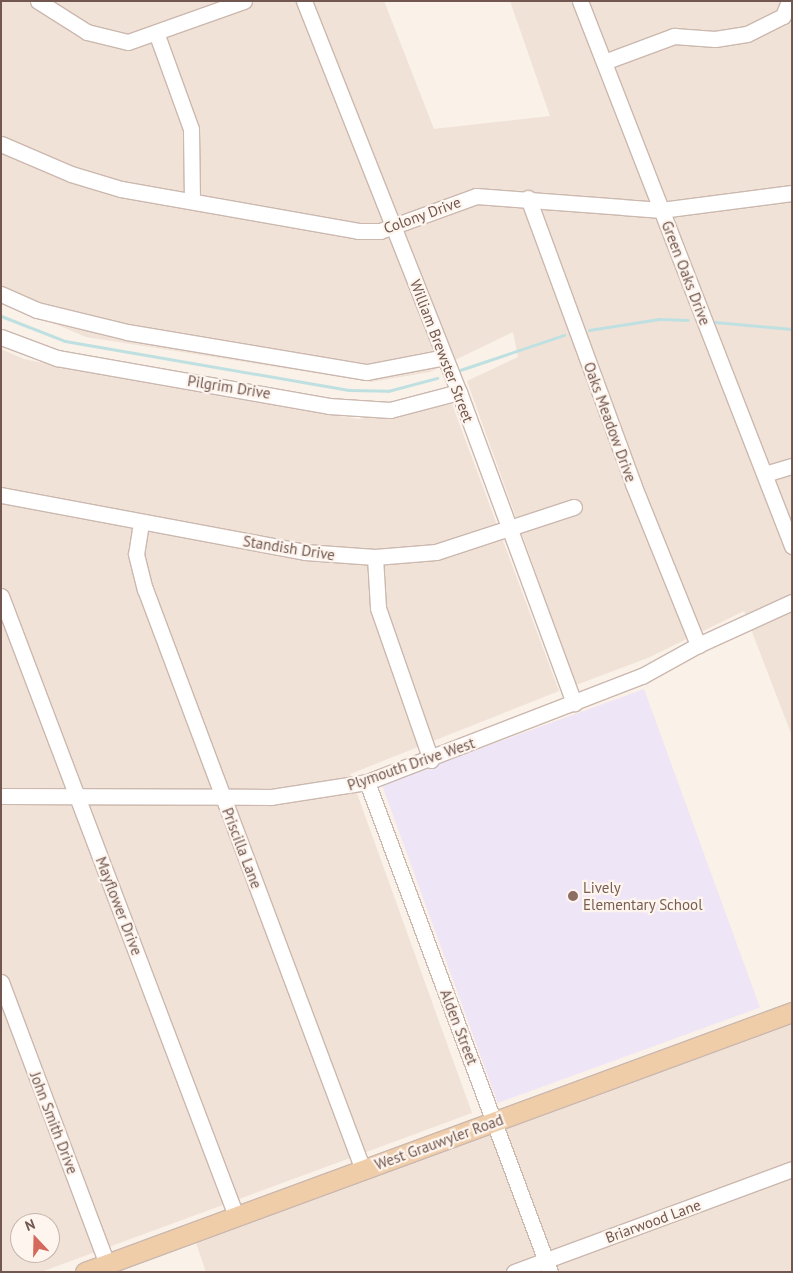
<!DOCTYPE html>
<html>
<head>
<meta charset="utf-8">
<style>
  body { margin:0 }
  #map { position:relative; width:793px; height:1273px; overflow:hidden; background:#faf1e8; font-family:"PT Sans",sans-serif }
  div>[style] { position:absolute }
  .residential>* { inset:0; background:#f1e2d7 }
  .education>* { inset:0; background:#eee5f6; transform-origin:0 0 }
  .stream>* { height:3px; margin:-1.5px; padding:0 1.5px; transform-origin:1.5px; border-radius:1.5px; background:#bfe0e1 }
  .roads { filter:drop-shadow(1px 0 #cbb8af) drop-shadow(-1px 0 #cbb8af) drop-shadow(0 1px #cbb8af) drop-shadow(0 -1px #cbb8af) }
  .minor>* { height:15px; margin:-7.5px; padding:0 7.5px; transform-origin:7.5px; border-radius:7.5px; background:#fff }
  .major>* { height:19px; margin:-9.5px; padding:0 9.5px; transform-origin:9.5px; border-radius:9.5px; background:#f0cda9 }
  .dots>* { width:14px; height:14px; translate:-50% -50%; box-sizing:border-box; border:2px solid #fdf5ee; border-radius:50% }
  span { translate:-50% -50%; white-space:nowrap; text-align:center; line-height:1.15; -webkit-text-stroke:4.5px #fdf5ee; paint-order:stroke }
  .street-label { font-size:15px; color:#71574f }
  .education-label { font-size:15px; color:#785e54 }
  .left { translate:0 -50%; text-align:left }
  .frame { position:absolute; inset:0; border:2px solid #71574f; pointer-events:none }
  .north { position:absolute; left:10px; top:1213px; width:50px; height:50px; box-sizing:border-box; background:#fdf5ee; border:1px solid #c5b6ae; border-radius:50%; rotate:339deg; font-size:14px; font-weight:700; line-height:20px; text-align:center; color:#71574f }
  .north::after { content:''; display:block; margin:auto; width:18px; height:22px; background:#d5695c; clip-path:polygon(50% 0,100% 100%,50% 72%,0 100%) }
</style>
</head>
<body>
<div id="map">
  <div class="residential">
    <div style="clip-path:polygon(1px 1px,384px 1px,434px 129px,550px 116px,510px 1px,792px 1px,792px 736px,744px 611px,648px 658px,576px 685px,467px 381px,518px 357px,513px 332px,430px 372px,371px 382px,86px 337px,1px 301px)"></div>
    <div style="clip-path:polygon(evenodd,1px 349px,24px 359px,91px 373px,358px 419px,452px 404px,559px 691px,350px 774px,472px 1113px,41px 1272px,1px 1272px,1px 349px,20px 1223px,50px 1223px,50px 1253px,20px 1253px,20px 1223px)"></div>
    <div style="clip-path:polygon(792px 1021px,792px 1272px,206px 1272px,196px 1243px)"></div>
  </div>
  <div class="education">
    <div style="left:644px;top:689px;width:339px;height:279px;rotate:70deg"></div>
  </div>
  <div class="stream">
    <div style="left:1px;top:316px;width:69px;rotate:21.3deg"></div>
    <div style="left:65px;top:341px;width:288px;rotate:9.8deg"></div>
    <div style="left:349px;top:390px;width:39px;rotate:1deg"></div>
    <div style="left:388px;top:391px;width:51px;rotate:-14.9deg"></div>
    <div style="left:715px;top:322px;width:77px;rotate:5.2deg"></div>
    <div style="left:589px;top:330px;width:71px;rotate:-8.9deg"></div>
    <div style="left:659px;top:319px;width:29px;rotate:2deg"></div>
    <div style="left:460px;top:370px;width:110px;rotate:-18.6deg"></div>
  </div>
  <div class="roads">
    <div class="minor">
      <div style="left:38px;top:1px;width:58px;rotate:32.3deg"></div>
      <div style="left:87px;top:32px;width:42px;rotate:13.7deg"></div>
      <div style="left:128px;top:42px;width:123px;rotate:-19.5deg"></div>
      <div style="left:304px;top:1px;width:421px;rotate:68.4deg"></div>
      <div style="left:459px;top:392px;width:332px;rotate:69.7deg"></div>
      <div style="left:580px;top:1px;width:585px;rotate:68.74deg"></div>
      <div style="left:157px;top:35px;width:100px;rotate:70.1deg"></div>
      <div style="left:191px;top:129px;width:72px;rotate:89.2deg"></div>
      <div style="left:604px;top:62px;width:75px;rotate:-20.4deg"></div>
      <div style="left:674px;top:36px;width:41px;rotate:4.2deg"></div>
      <div style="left:715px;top:39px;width:32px;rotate:-9deg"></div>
      <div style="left:747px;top:34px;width:40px;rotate:-26.6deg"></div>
      <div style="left:783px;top:16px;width:16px;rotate:-68deg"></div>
      <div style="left:1px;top:144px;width:76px;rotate:23.2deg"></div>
      <div style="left:71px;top:174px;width:52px;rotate:16.7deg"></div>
      <div style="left:121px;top:189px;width:241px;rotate:10deg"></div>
      <div style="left:358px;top:231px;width:22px"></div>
      <div style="left:380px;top:231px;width:102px;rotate:-20deg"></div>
      <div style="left:476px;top:196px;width:186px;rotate:4.3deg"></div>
      <div style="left:661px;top:210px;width:132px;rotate:-7.4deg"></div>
      <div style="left:528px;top:198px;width:305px;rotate:69.8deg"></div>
      <div style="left:633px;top:484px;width:174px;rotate:68deg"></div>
      <div style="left:1px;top:294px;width:39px;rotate:24deg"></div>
      <div style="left:37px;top:310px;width:93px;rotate:13.7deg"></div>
      <div style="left:127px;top:332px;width:243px;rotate:9.5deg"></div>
      <div style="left:367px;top:372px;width:79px;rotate:-10.9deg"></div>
      <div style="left:1px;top:337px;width:60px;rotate:20.6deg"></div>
      <div style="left:57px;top:358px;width:276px;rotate:10deg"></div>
      <div style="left:329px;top:406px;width:61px;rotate:3.8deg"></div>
      <div style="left:390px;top:410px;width:71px;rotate:-14.6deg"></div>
      <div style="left:765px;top:474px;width:28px;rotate:-17deg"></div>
      <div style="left:1px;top:495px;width:309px;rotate:10.6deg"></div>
      <div style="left:305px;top:552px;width:70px;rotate:4.1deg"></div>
      <div style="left:375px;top:557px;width:61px;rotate:-4.7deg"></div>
      <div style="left:436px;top:552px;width:145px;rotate:-18.1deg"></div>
      <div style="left:141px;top:523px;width:31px;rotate:99deg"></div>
      <div style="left:136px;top:554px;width:36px;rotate:76deg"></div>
      <div style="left:145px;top:589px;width:621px;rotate:69.43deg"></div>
      <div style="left:375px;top:557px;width:51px;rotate:86.6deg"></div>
      <div style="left:378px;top:608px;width:161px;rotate:70.8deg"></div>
      <div style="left:1px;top:596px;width:663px;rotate:69.24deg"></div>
      <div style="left:367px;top:782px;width:523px;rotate:69.52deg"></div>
      <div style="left:1px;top:796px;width:270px;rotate:0.2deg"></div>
      <div style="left:271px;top:797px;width:97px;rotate:-8.9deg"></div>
      <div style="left:367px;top:782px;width:295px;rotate:-21.1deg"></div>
      <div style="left:642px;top:676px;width:64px;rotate:-29deg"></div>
      <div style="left:698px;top:645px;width:103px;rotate:-24.6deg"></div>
      <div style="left:1px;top:982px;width:301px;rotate:69.4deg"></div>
      <div style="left:514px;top:1272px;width:296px;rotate:-20.3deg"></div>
    </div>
    <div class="major">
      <div style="left:85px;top:1272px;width:753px;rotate:-20.19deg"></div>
    </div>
  </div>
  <div class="dots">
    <div style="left:573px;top:896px;background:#8d6e63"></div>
  </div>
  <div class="street-label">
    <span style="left:422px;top:215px;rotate:-20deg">Colony Drive</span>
    <span style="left:686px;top:273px;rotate:69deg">Green Oaks Drive</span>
    <span style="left:442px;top:351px;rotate:69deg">William Brewster Street</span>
    <span style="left:229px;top:387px;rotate:9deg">Pilgrim Drive</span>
    <span style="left:610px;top:422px;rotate:70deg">Oaks Meadow Drive</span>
    <span style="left:289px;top:548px;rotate:9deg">Standish Drive</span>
    <span style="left:411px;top:764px;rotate:-19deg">Plymouth Drive West</span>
    <span style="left:242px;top:848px;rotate:69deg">Priscilla Lane</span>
    <span style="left:119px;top:906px;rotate:69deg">Mayflower Drive</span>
    <span style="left:459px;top:1027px;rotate:69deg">Alden Street</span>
    <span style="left:54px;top:1123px;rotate:69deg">John Smith Drive</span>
    <span style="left:439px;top:1142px;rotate:-20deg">West Grauwyler Road</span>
    <span style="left:653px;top:1221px;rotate:-20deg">Briarwood Lane</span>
  </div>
  <div class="education-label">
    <span class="left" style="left:583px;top:896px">Lively<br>Elementary School</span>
  </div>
  <div class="frame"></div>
  <div class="north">N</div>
</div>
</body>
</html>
